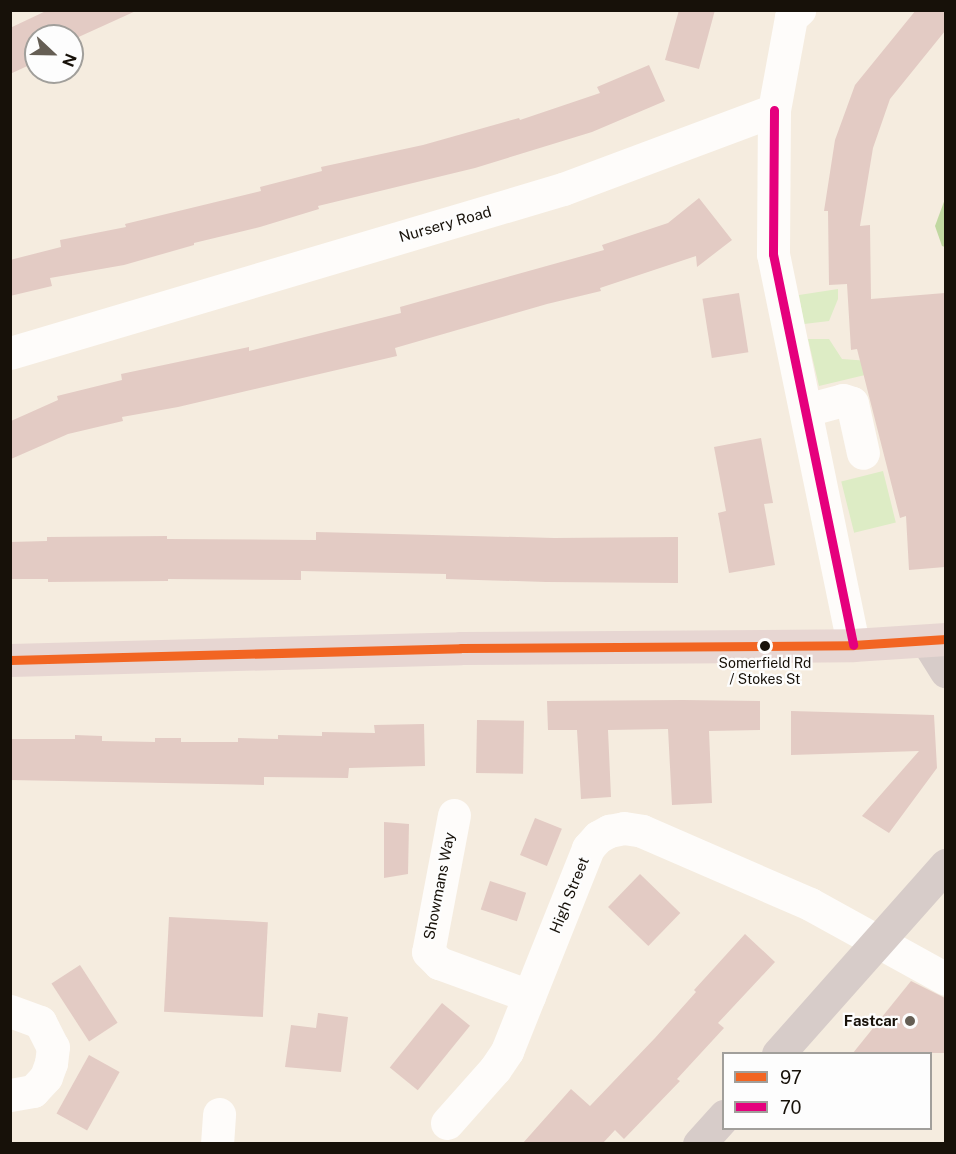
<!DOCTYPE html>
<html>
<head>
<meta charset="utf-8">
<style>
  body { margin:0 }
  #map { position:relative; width:956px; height:1154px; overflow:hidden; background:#f5ecdf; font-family:"Public Sans",sans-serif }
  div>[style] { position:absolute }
  .green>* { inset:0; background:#ddecc5; transform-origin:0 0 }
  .forest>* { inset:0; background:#c1d8a1 }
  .building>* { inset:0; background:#e3cbc4; transform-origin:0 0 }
  .minor>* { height:33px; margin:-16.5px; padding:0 16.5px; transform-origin:16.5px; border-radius:16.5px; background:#fefcfa }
  .major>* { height:33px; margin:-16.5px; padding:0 16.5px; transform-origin:16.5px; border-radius:16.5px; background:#d7ccc9 }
  .highway>* { height:33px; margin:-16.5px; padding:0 16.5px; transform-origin:16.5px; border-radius:16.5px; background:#e7d6d2 }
  .bus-1>* { height:9px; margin:-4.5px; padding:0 4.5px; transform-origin:4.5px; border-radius:4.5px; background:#f26522 }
  .bus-2>* { height:9px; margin:-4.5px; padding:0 4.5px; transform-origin:4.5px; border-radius:4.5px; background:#e5007d }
  .dots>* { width:16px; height:16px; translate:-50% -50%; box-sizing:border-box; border:3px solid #fdfdfd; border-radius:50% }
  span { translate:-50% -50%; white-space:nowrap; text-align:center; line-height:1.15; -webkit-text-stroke:4.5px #fdfdfd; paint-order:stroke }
  .bus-label { font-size:14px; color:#171109 }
  .street-label { font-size:15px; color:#171109 }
  .poi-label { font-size:15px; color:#171109; font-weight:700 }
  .right { translate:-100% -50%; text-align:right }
  .frame { position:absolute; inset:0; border:12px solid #171109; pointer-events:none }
  .legend { position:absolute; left:722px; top:1052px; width:210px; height:78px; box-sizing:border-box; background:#fdfdfd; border:2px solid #a19f9b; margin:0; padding:8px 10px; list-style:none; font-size:18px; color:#171109 }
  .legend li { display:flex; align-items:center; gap:12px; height:30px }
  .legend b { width:30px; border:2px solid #a19f9b }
  .north { position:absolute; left:24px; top:24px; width:60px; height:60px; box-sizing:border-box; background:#fdfdfd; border:2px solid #a19f9b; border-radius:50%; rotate:112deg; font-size:16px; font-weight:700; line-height:24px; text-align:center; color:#171109 }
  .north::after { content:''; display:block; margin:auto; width:21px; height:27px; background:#655e54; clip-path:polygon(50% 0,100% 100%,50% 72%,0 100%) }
</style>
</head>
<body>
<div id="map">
  <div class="green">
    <div style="clip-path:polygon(838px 289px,838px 299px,829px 321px,804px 324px,799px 295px)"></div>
    <div style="clip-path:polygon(808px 339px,829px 339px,842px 359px,911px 364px,819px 386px)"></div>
    <div style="left:883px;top:471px;width:53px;height:43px;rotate:76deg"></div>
  </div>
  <div class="forest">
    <div style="clip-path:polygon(945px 199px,946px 247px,945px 247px,942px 246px,935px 226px)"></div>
  </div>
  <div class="building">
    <div style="clip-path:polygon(48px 10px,138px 10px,72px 40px,72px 36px,36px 36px,36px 62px,10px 74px,10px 28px)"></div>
    <div style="clip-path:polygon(679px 10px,715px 10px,699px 69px,665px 60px)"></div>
    <div style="clip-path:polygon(916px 10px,945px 10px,945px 31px,890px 99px,873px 148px,860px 226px,870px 225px,871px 299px,945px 293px,945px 567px,909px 570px,906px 516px,900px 518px,857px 349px,851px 350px,847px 284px,829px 285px,828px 211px,824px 211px,835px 140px,855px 85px)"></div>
    <div style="clip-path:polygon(649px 65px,665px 101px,592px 132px,475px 168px,318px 206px,319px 209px,260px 227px,194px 243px,194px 245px,124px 265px,50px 278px,52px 286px,10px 296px,10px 260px,61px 247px,60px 240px,126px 227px,125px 224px,261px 191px,260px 187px,322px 171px,321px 167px,423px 145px,519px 118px,520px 120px,600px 93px,597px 87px)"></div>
    <div style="clip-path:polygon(699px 198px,732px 240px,697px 267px,696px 256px,600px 288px,601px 291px,547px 304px,395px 348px,397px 356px,178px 407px,122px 417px,123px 421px,68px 434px,11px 459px,11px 421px,58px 400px,57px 396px,122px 380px,121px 374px,249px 347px,249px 351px,401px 313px,400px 307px,604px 250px,602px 245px,668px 223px)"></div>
    <div style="left:739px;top:293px;width:60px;height:37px;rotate:81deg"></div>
    <div style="clip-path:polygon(761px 438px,773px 503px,764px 504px,775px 565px,729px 573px,718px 513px,726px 511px,714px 447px)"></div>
    <div style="clip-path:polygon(316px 532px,554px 538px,678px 537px,678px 583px,546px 582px,446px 579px,446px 574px,301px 571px,301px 580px,168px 579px,168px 581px,48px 582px,48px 579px,10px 579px,10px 542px,47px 541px,47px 537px,167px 536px,167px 539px,316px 540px)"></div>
    <div style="clip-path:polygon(683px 700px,760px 701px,760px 730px,709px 731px,712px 803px,672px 805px,668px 729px,608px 730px,611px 797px,581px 799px,577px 730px,548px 730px,547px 701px)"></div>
    <div style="clip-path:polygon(791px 711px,934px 715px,937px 768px,889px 833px,862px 816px,919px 751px,791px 755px)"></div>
    <div style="left:477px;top:720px;width:47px;height:53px;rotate:1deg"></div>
    <div style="clip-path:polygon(424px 724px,425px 766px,349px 768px,348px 778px,264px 777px,264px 785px,10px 780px,10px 739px,75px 739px,75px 735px,102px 736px,102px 741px,155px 742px,155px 738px,181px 738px,181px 742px,238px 742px,238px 738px,278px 739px,278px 735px,322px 736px,322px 732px,375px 733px,374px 725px)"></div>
    <div style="left:535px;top:818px;width:29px;height:40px;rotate:22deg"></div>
    <div style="clip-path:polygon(384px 822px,409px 824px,408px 874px,384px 878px)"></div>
    <div style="left:640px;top:874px;width:56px;height:46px;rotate:44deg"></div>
    <div style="left:490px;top:881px;width:38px;height:30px;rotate:18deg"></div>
    <div style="left:169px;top:917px;width:99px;height:95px;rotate:3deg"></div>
    <div style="clip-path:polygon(745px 934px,775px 962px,718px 1023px,724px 1028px,677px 1079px,680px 1081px,624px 1139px,615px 1130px,603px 1143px,523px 1143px,571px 1089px,590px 1106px,655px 1038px,696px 992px,694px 990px)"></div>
    <div style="left:80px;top:965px;width:69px;height:34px;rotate:57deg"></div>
    <div style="clip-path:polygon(911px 981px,945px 998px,945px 1053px,853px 1053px)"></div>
    <div style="left:442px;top:1003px;width:36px;height:83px;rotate:39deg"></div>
    <div style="clip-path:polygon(318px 1013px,348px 1017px,341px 1072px,285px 1067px,291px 1025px,316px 1028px)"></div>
    <div style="left:89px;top:1055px;width:35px;height:67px;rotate:29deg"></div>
  </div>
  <div class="minor">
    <div style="left:774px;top:110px;width:144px;rotate:90.4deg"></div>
    <div style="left:773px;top:254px;width:399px;rotate:78.4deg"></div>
    <div style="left:10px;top:353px;width:577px;rotate:-16.52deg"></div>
    <div style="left:563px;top:189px;width:225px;rotate:-20.5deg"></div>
    <div style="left:774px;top:110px;width:95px;rotate:-79.6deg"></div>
    <div style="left:791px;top:17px;width:11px;rotate:-41deg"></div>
    <div style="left:806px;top:410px;width:38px;rotate:-15deg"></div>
    <div style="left:843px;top:400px;width:9px;rotate:18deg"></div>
    <div style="left:852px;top:403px;width:51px;rotate:77.6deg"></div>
    <div style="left:454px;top:815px;width:139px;rotate:100.7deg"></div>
    <div style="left:428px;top:952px;width:16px;rotate:45deg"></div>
    <div style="left:439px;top:963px;width:96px;rotate:20.1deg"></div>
    <div style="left:10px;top:1011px;width:32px;rotate:20deg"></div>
    <div style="left:40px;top:1022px;width:28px;rotate:63deg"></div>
    <div style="left:53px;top:1047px;width:16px;rotate:97deg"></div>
    <div style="left:51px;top:1063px;width:15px;rotate:110deg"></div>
    <div style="left:46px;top:1077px;width:19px;rotate:133deg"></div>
    <div style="left:33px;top:1091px;width:23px;rotate:170deg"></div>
    <div style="left:447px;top:1123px;width:72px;rotate:-48.4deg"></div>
    <div style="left:495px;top:1069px;width:22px;rotate:-56deg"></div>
    <div style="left:507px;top:1051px;width:219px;rotate:-68.2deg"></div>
    <div style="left:588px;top:848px;width:15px;rotate:-48deg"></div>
    <div style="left:598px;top:837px;width:13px;rotate:-29deg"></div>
    <div style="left:609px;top:831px;width:15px;rotate:-11deg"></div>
    <div style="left:624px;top:828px;width:18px;rotate:9deg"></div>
    <div style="left:642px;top:831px;width:183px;rotate:23.5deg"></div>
    <div style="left:810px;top:904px;width:155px;rotate:28.9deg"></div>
    <div style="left:217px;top:1144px;width:30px;rotate:-86deg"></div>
  </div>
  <div class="major">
    <div style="left:927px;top:641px;width:36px;rotate:58deg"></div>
    <div style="left:778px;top:1054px;width:253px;rotate:-48.4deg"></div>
    <div style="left:699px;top:1144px;width:38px;rotate:-48deg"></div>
  </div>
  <div class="highway">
    <div style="left:10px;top:660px;width:451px;rotate:-1.5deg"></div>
    <div style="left:461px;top:648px;width:392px;rotate:-0.4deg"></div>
    <div style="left:853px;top:645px;width:93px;rotate:-3.7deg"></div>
  </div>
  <div class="bus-1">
    <div style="left:10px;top:660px;width:451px;rotate:-1.5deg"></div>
    <div style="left:461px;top:648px;width:392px;rotate:-0.4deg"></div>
    <div style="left:853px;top:645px;width:93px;rotate:-3.7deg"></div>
  </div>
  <div class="bus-2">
    <div style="left:774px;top:110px;width:144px;rotate:90.4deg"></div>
    <div style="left:773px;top:254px;width:399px;rotate:78.4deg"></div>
  </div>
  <div class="dots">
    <div style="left:765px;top:646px;background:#171109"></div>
    <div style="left:910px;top:1021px;background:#655e54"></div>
  </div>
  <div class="bus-label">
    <span style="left:765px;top:671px">Somerfield Rd<br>/ Stokes St</span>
  </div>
  <div class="street-label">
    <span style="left:445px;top:224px;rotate:-16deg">Nursery Road</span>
    <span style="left:439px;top:886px;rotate:-79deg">Showmans Way</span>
    <span style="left:569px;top:895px;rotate:-68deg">High Street</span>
  </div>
  <div class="poi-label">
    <span class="right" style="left:898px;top:1021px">Fastcar</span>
  </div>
  <div class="frame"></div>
  <ul class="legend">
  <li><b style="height:8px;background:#f26522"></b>97</li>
  <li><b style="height:8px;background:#e5007d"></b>70</li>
  </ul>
  <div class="north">N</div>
</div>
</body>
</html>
